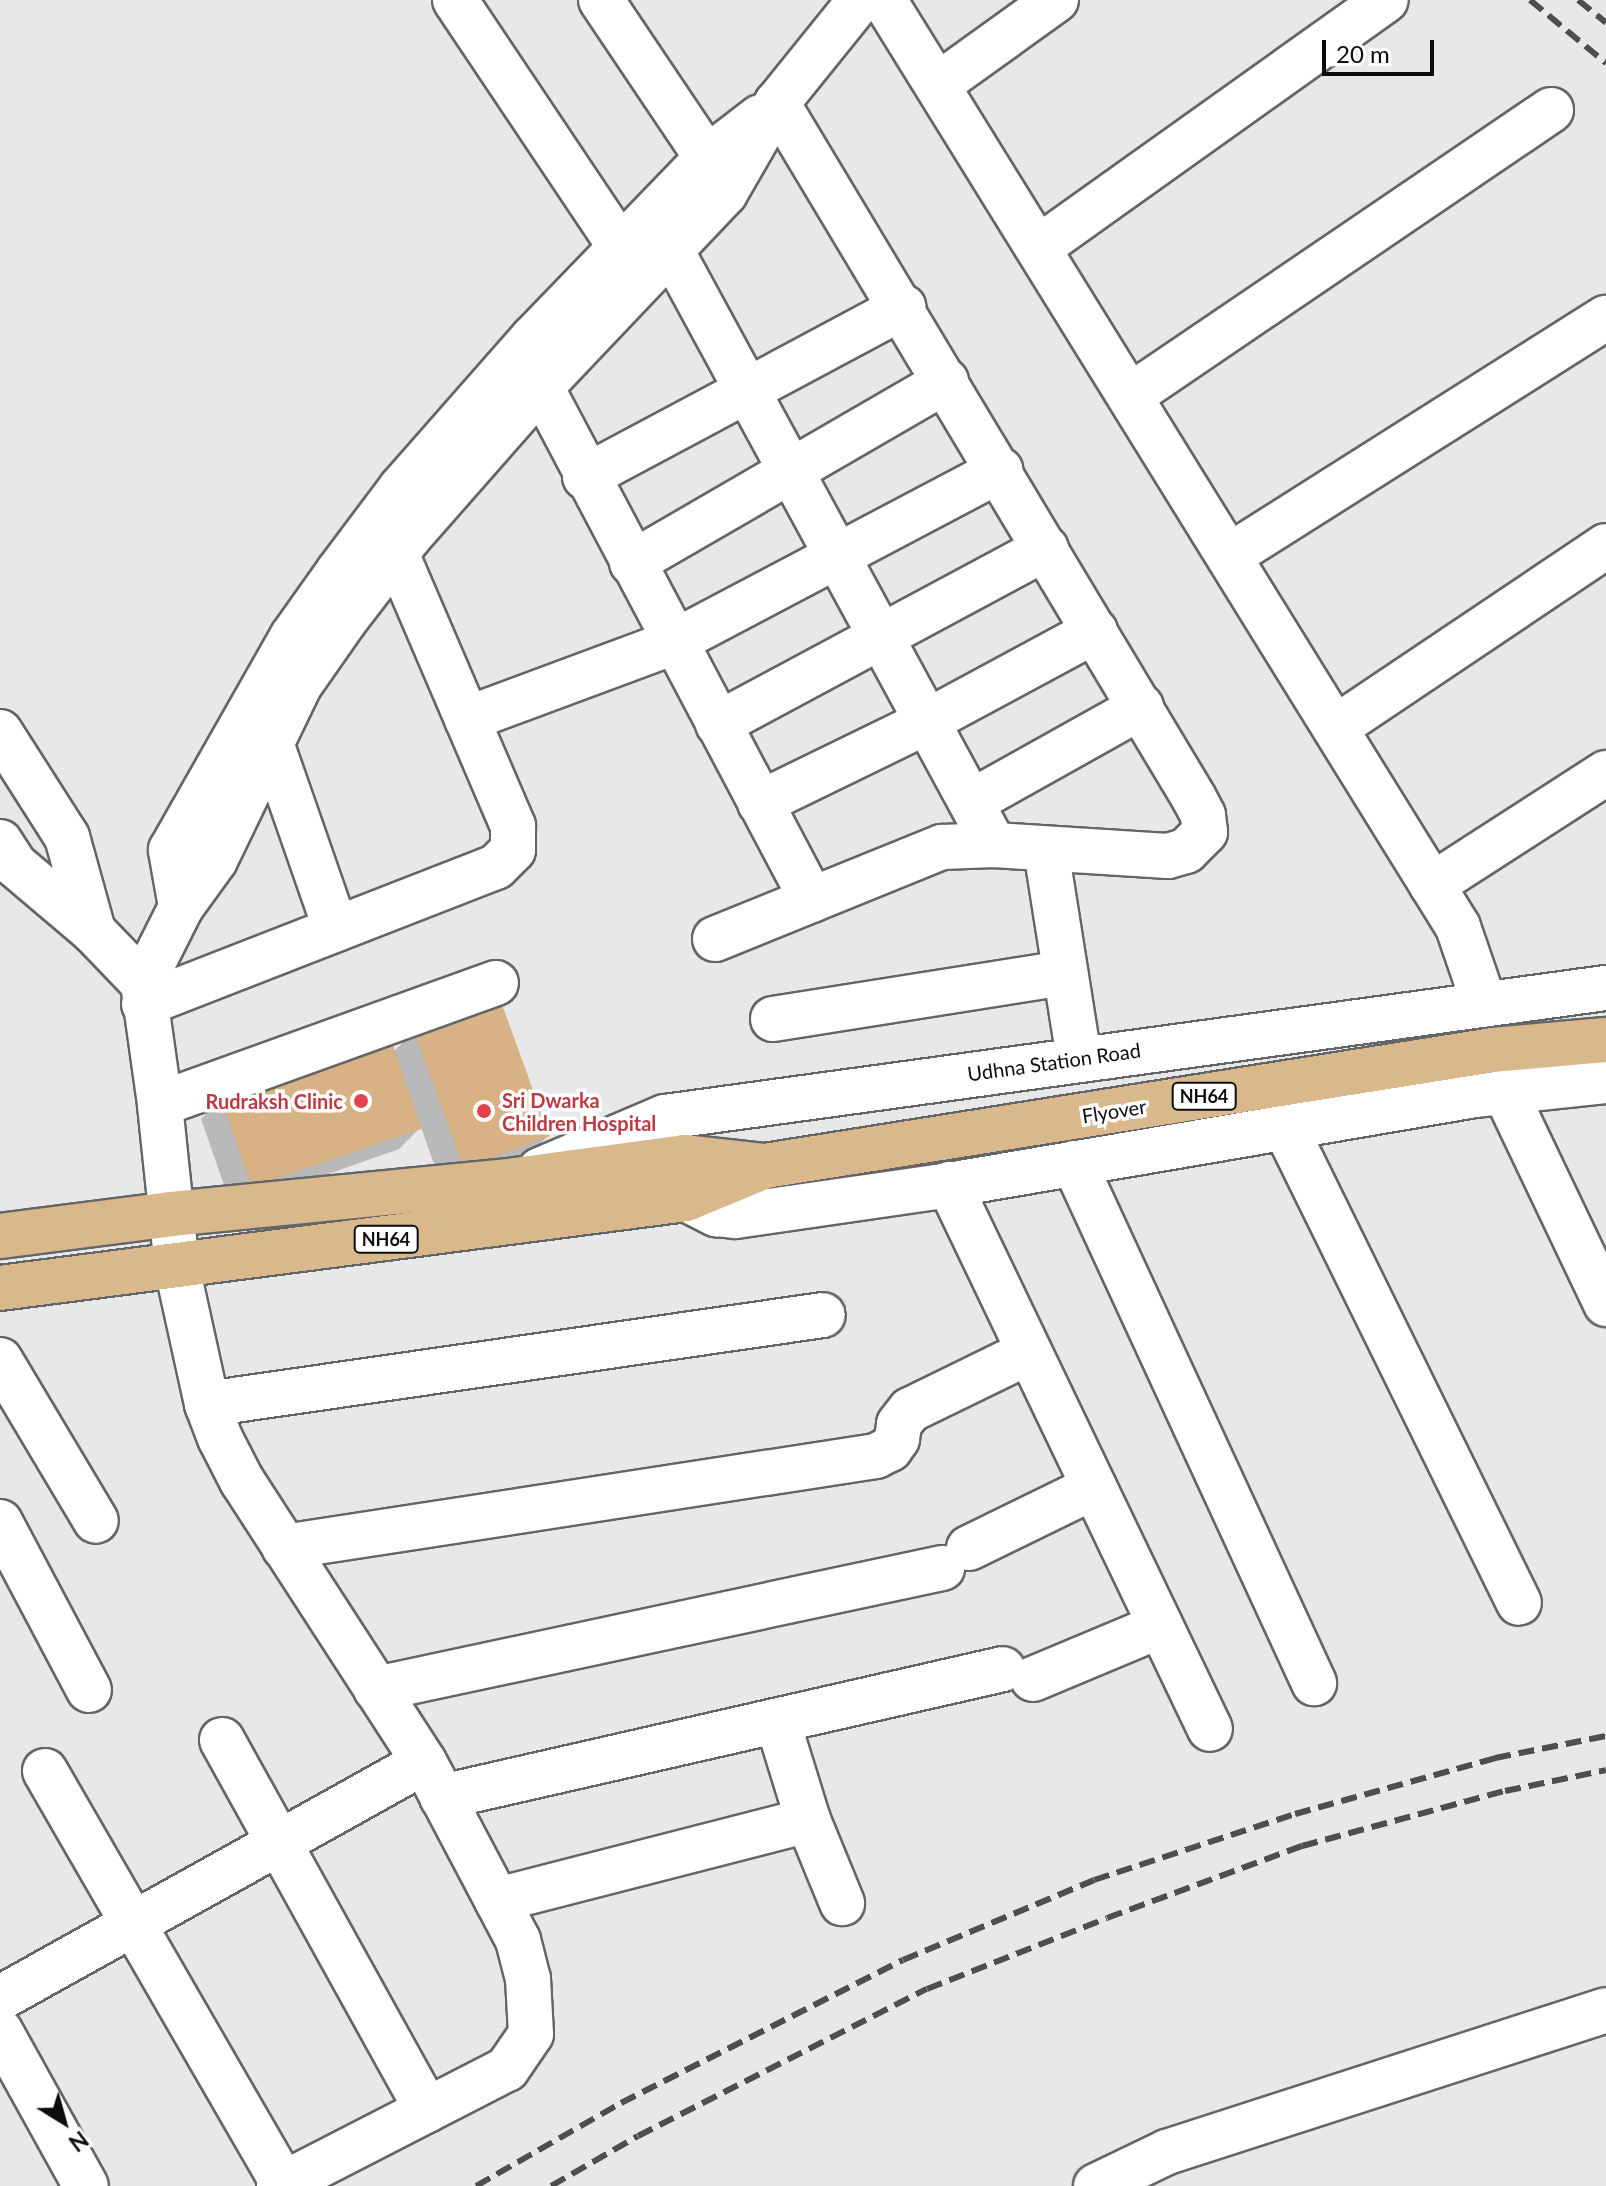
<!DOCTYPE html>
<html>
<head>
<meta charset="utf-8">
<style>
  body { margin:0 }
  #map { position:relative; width:1606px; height:2186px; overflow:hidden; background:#e7e8ea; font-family:Lato,sans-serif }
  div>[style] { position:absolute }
  .shadow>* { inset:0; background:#0003 }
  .building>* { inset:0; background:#d8b285; transform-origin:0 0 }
  .roads { filter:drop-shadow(2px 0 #636566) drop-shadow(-2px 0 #636566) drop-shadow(0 2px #636566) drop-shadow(0 -2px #636566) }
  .minor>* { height:44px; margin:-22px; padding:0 22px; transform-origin:22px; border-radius:22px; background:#fff }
  .major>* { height:44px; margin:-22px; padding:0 22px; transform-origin:22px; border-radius:22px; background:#d9b98c }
  .rail>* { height:6px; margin-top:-3px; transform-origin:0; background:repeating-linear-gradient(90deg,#4d4e4f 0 16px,transparent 0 24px) }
  .dots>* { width:22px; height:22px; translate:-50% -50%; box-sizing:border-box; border:4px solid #fff; border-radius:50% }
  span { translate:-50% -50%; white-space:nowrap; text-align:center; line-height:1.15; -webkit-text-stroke:7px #fff; paint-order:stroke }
  .shield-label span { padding:2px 6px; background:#fff; border:2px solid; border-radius:6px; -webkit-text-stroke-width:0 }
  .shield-label { font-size:18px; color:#0b0c0c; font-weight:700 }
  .street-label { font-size:20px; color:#0b0c0c }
  .health-label { font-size:20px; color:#be3a42; font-weight:700 }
  .left { translate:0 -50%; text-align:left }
  .right { translate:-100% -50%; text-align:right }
  .north { position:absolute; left:24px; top:2082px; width:80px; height:80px; -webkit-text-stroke:6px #fff; paint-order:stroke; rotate:143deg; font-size:22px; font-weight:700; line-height:32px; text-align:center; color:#0b0c0c }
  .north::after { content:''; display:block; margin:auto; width:28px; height:36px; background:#0b0c0c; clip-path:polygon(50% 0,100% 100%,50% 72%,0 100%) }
  .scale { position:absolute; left:1322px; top:40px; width:112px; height:36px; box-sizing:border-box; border:4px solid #0b0c0c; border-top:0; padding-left:10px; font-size:24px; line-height:28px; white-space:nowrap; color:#0b0c0c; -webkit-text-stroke:6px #fff; paint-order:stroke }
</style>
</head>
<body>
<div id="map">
  <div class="shadow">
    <div style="clip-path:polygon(415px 1031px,547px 1137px,526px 1157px,442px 1187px,421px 1127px,399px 1149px,232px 1208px,201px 1119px,221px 1099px,393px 1052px)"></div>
  </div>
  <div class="building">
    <div style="left:500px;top:999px;width:146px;height:92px;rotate:70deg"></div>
    <div style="left:390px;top:1037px;width:97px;height:180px;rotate:71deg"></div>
  </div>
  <div class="roads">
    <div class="minor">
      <div style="left:455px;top:0;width:298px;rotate:56.2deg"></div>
      <div style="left:601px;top:0;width:190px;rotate:56.1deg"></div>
      <div style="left:884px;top:0;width:1090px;rotate:58.23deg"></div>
      <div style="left:1458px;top:927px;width:80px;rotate:71.1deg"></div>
      <div style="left:939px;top:84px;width:144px;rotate:-35.7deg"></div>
      <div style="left:1038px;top:248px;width:427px;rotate:-35.5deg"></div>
      <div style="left:672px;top:252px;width:675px;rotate:61.5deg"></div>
      <div style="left:541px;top:387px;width:580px;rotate:62.15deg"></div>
      <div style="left:1130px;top:396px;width:509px;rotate:-34.19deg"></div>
      <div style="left:585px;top:477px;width:361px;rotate:-28.1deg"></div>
      <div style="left:1229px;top:556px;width:446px;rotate:-32.3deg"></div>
      <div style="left:632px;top:563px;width:363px;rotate:-30.1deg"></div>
      <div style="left:467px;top:719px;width:221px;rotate:-20.4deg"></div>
      <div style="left:674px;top:642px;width:369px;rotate:-27.8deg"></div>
      <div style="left:718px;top:724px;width:372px;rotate:-28.2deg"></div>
      <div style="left:1335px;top:728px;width:326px;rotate:-33.9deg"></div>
      <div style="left:0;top:732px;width:125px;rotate:57.5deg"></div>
      <div style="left:67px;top:837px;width:98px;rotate:74.5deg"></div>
      <div style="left:270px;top:740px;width:200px;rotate:70.8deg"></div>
      <div style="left:971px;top:802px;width:195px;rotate:-29.2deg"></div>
      <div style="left:760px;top:803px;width:185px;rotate:-26deg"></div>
      <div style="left:926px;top:722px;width:192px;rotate:-28.3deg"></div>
      <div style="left:0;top:842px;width:27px;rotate:57deg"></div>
      <div style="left:15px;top:865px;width:102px;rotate:40.2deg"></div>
      <div style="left:93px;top:931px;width:72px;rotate:46.1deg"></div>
      <div style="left:1046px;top:850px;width:211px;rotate:81deg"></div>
      <div style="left:1432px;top:885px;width:207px;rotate:-32.8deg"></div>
      <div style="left:181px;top:907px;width:58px;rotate:-100deg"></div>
      <div style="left:171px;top:850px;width:245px;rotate:-60.4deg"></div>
      <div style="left:292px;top:637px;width:80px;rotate:-54.7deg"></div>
      <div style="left:338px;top:572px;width:105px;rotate:-53.1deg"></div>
      <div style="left:401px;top:488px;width:200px;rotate:-48.7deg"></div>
      <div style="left:533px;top:338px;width:250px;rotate:-46deg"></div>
      <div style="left:707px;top:158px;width:67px;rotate:-37.7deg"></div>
      <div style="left:715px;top:939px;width:245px;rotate:-22.1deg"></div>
      <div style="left:942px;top:847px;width:52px;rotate:-2.2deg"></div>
      <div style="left:994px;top:845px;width:174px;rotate:3.6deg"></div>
      <div style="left:1168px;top:856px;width:19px;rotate:-16deg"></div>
      <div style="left:1186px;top:851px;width:27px;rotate:-45deg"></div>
      <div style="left:1205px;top:832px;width:17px;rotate:-97deg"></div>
      <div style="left:1203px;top:815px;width:19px;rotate:-118deg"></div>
      <div style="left:1194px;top:798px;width:811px;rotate:-120.96deg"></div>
      <div style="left:144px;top:1004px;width:378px;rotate:-21.3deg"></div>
      <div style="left:496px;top:867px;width:24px;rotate:-45deg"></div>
      <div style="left:513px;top:850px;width:24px;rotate:-90deg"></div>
      <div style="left:513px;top:826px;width:297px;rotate:-113.2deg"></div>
      <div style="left:773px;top:1019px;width:296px;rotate:-9deg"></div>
      <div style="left:1505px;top:1092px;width:235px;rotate:64.5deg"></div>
      <div style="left:160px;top:1104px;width:357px;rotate:-19.8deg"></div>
      <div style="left:1285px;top:1127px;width:530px;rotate:63.82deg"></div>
      <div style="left:1074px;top:1163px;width:573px;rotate:65.22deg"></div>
      <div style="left:540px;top:1170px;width:136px;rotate:-23deg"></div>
      <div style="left:665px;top:1117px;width:950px;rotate:-7.81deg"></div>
      <div style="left:949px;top:1184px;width:604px;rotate:64.41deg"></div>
      <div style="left:686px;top:1199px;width:34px;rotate:27deg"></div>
      <div style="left:716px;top:1214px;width:19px;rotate:6deg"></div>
      <div style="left:735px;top:1216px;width:204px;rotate:-8.2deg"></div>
      <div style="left:937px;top:1187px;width:546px;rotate:-9.7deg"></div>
      <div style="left:1475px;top:1095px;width:132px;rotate:-6.1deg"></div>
      <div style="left:0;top:1360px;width:187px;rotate:59.2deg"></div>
      <div style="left:207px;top:1404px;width:622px;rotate:-8.22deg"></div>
      <div style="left:0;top:1522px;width:190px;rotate:62.1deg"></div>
      <div style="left:284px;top:1547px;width:599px;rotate:-8.74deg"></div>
      <div style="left:876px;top:1456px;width:16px;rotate:-27deg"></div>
      <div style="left:890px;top:1449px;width:12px;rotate:-55deg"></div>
      <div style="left:897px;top:1439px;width:15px;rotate:-82deg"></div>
      <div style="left:899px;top:1424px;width:18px;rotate:-52deg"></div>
      <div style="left:910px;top:1410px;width:132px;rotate:-26deg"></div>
      <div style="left:969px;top:1548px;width:139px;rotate:-26deg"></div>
      <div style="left:1033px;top:1679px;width:138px;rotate:-22.7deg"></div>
      <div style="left:376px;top:1689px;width:579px;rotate:-12.07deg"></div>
      <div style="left:778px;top:1723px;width:102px;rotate:72.8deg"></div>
      <div style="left:808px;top:1820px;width:90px;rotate:67.7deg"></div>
      <div style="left:222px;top:1740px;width:423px;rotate:61deg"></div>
      <div style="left:45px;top:1771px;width:477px;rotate:60deg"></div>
      <div style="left:442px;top:1797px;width:575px;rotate:-12.85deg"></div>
      <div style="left:497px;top:1900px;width:321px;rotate:-14.4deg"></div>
      <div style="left:0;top:1998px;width:485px;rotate:-29.1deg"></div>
      <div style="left:0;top:2031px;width:177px;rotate:61deg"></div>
      <div style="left:279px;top:2186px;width:256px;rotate:-27.2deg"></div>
      <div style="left:507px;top:2069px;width:42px;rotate:-55.6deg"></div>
      <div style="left:531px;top:2034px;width:55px;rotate:-93.1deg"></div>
      <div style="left:528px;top:1979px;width:40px;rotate:-104.4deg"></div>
      <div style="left:518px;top:1940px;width:201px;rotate:-117.8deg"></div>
      <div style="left:424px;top:1762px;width:335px;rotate:-122.9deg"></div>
      <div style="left:242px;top:1481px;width:48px;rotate:-117.1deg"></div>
      <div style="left:220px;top:1438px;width:36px;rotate:-111deg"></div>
      <div style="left:207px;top:1404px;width:140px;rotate:-102.4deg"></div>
      <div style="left:177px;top:1267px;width:164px;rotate:-96deg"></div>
      <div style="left:160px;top:1104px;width:122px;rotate:-98deg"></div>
      <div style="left:143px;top:983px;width:85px;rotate:-63.4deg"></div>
      <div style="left:181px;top:907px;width:58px;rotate:-54.1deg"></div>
      <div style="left:215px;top:860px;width:193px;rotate:-64.2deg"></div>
      <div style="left:299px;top:686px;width:80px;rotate:-55.1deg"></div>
      <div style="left:345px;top:620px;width:105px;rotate:-52.4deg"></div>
      <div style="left:409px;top:537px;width:200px;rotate:-48.7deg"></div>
      <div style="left:541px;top:387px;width:267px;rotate:-46.5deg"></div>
      <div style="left:725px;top:193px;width:104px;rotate:-60deg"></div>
      <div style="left:777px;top:103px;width:132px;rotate:-51.1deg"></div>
      <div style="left:1096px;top:2186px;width:79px;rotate:-25.6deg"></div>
      <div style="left:1167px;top:2152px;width:461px;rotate:-17.9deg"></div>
    </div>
    <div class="major">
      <div style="left:0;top:1236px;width:172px;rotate:-7.3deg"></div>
      <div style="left:171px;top:1214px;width:346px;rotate:-5.6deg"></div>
      <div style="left:515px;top:1180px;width:172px;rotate:-7.7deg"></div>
      <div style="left:685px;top:1157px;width:81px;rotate:6.4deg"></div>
      <div style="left:765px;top:1166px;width:737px;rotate:-9.05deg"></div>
      <div style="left:1493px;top:1050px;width:113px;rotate:-5.1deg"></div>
      <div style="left:0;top:1288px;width:692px;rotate:-7.39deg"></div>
      <div style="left:686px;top:1199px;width:83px;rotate:-22.6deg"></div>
    </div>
  </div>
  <div class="rail">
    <div style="left:1530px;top:0;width:99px;rotate:39.7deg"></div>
    <div style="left:1578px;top:0;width:36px;rotate:39deg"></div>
    <div style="left:476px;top:2186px;width:167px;rotate:-29.8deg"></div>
    <div style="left:621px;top:2103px;width:316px;rotate:-26.9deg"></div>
    <div style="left:903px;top:1960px;width:207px;rotate:-22.7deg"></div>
    <div style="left:1094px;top:1880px;width:212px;rotate:-18.2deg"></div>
    <div style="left:1295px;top:1814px;width:208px;rotate:-15.6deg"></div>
    <div style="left:1495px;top:1758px;width:113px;rotate:-11.2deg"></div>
    <div style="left:551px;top:2186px;width:100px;rotate:-29.9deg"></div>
    <div style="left:638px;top:2136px;width:324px;rotate:-27deg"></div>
    <div style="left:927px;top:1989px;width:193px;rotate:-21.5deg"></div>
    <div style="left:1107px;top:1918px;width:208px;rotate:-20.3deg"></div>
    <div style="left:1302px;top:1846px;width:210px;rotate:-15.2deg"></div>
    <div style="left:1505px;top:1791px;width:103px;rotate:-11.7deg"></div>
  </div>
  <div class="dots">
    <div style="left:361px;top:1101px;background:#e0444e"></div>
    <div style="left:484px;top:1111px;background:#e0444e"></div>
  </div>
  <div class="shield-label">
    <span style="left:1204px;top:1096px">NH64</span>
    <span style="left:386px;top:1239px">NH64</span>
  </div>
  <div class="street-label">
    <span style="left:1054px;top:1062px;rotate:-8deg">Udhna Station Road</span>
    <span style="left:1114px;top:1111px;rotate:-9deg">Flyover</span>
  </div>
  <div class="health-label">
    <span class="left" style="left:502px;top:1112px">Sri Dwarka<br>Children Hospital</span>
    <span class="right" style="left:343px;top:1101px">Rudraksh Clinic</span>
  </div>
  <div class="north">N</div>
  <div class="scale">20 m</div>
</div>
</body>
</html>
